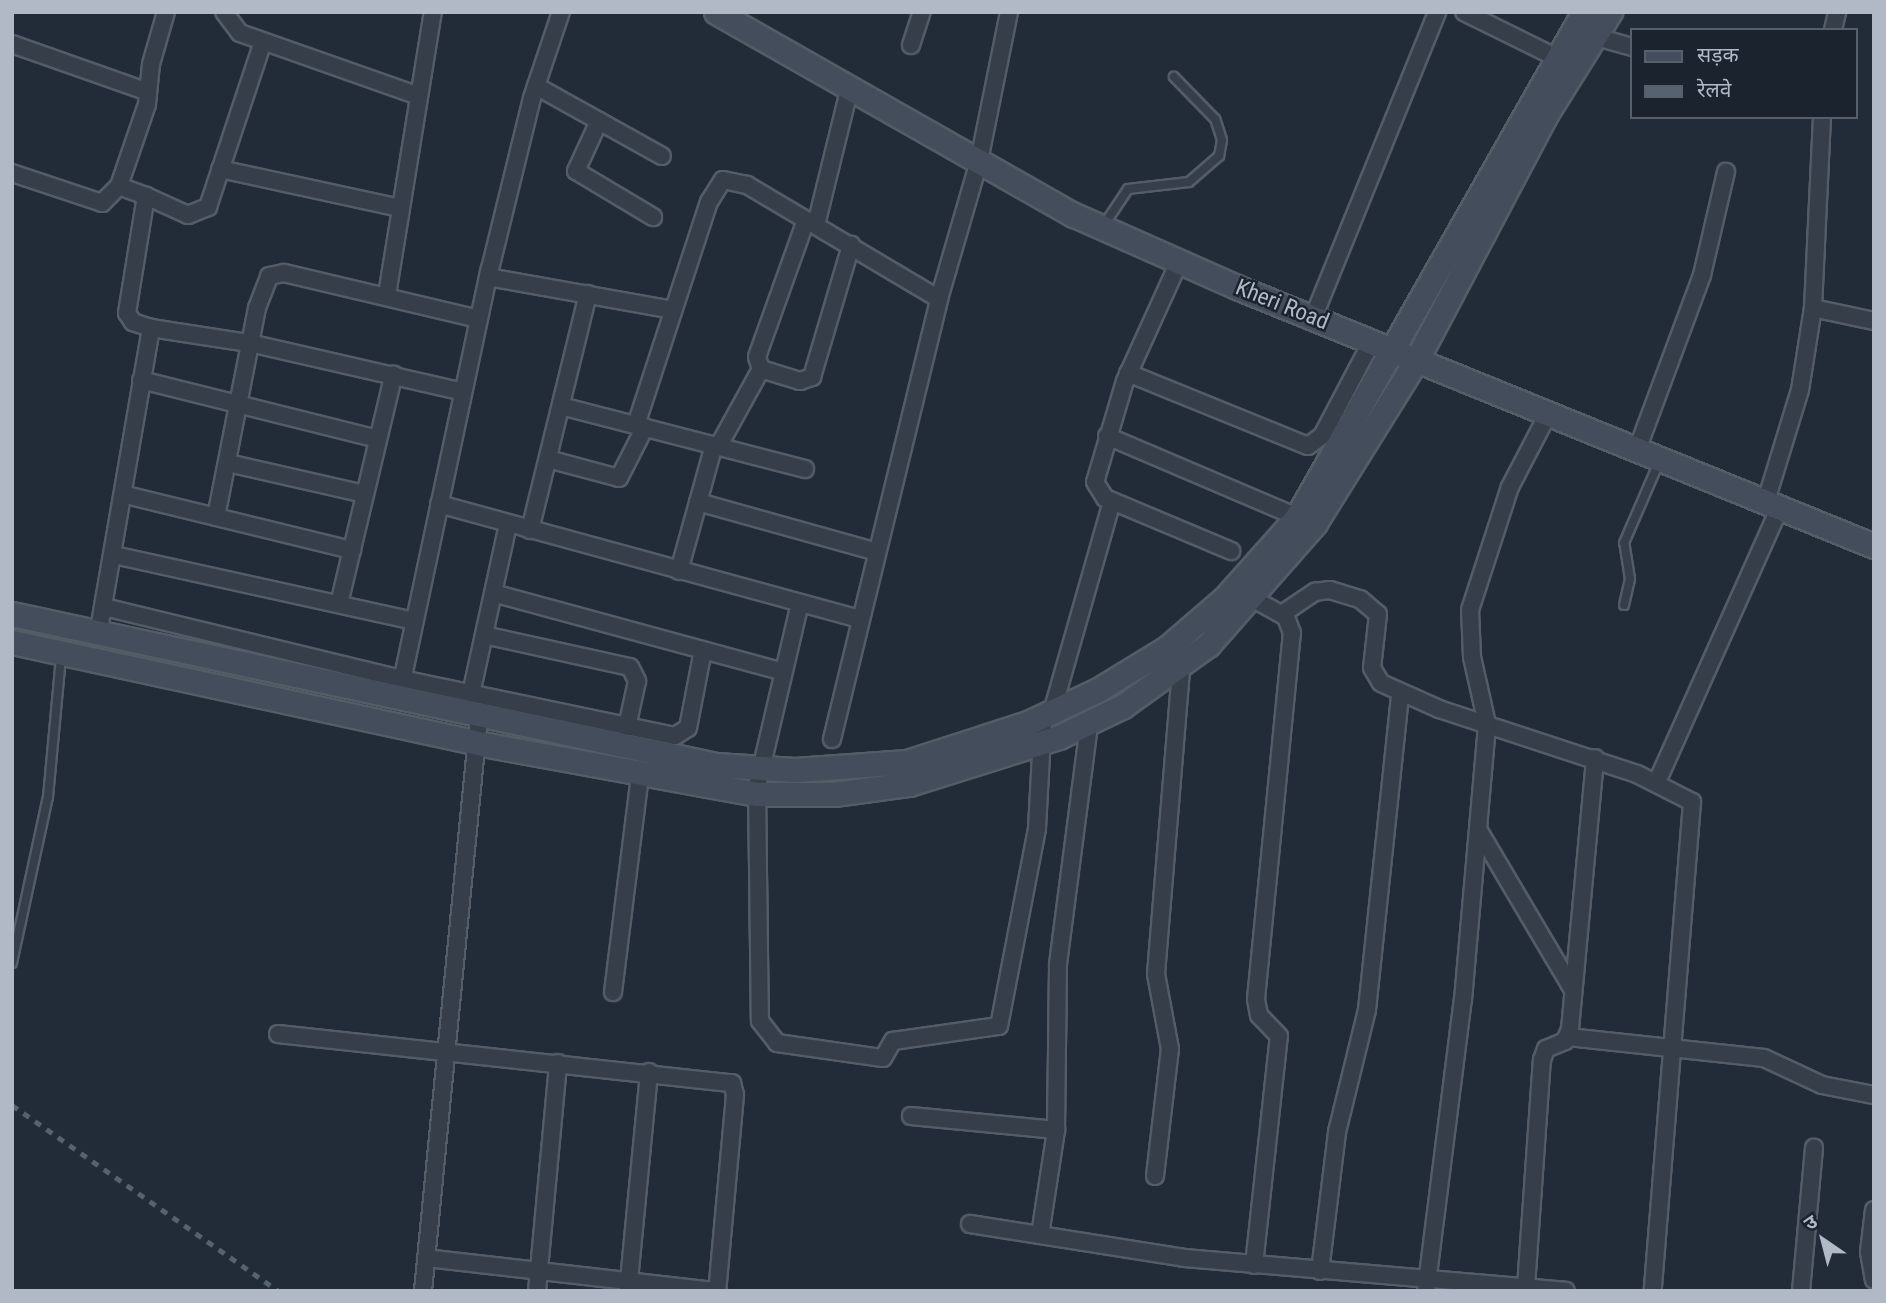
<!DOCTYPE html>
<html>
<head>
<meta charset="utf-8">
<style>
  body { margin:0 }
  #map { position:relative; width:1886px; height:1303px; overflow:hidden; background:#222c39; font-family:"Roboto Condensed","Noto Sans Devanagari",sans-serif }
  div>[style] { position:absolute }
  .roads { filter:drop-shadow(2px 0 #535c67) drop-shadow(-2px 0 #535c67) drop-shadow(0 2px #535c67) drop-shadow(0 -2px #535c67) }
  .lane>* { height:8px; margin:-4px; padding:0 4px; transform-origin:4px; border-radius:4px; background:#353e49 }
  .street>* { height:16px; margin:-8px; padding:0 8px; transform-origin:8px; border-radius:8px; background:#353e49 }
  .secondary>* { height:23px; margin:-11.5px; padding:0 11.5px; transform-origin:11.5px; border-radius:11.5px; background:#434d5c }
  .rail>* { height:5px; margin-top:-2.5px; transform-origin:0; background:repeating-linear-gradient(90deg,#576270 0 7px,transparent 0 14px) }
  span { translate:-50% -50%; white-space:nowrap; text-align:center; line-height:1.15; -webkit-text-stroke:5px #1a232e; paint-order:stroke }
  .street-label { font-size:23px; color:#b0b9c5 }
  .frame { position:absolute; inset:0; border:14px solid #b0b9c5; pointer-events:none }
  .legend { position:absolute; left:1630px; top:28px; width:228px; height:91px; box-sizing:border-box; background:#1a232e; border:2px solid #565f6a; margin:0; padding:9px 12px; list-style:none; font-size:21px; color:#b0b9c5 }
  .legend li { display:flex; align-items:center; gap:14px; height:35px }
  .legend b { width:35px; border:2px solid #565f6a }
  .north { position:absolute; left:1788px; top:1205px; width:70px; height:70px; -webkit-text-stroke:5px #1a232e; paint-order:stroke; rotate:325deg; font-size:19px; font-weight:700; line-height:28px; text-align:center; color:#b0b9c5 }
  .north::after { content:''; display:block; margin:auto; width:24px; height:32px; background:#b0b9c5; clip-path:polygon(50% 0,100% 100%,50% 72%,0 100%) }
</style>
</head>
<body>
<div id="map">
  <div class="roads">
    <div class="lane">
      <div style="left:1104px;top:225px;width:43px;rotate:-56.3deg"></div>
      <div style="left:1128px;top:189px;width:61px;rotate:-6.5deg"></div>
      <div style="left:1189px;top:182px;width:40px;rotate:-41deg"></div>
      <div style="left:1219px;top:156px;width:16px;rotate:-79deg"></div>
      <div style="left:1222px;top:140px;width:22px;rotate:-108deg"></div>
      <div style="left:1215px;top:119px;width:59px;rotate:-134.3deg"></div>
      <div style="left:1624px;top:605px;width:27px;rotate:-77deg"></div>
      <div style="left:1630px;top:579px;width:36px;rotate:-99deg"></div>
      <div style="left:1624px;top:543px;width:88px;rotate:-66.6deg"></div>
      <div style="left:12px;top:963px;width:170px;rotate:-77.8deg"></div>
      <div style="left:48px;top:797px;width:142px;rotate:-84.7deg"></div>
    </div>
    <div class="street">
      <div style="left:224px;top:12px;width:26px;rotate:53deg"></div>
      <div style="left:240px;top:33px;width:187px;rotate:19.4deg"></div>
      <div style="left:1464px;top:12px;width:102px;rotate:26.3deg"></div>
      <div style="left:1833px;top:30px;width:18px;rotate:-77deg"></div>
      <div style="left:1593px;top:36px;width:41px;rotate:15.8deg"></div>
      <div style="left:12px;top:44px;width:144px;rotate:19.4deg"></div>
      <div style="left:911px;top:45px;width:35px;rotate:-72deg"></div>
      <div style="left:536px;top:86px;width:144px;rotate:29.1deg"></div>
      <div style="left:599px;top:121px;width:55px;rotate:114.7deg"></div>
      <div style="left:576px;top:171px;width:90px;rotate:30.9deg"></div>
      <div style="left:220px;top:169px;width:185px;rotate:12.2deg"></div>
      <div style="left:12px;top:173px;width:95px;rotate:18.4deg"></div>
      <div style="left:102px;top:203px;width:24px;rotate:-45deg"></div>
      <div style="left:146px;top:196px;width:46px;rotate:24.3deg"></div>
      <div style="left:188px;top:215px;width:22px;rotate:-22deg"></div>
      <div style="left:208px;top:207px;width:174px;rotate:-71.6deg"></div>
      <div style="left:806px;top:220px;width:145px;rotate:109.7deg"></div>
      <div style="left:757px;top:357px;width:13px;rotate:72deg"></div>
      <div style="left:761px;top:369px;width:41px;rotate:17.1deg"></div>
      <div style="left:800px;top:381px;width:13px;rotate:-18deg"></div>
      <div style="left:812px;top:377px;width:138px;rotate:-73.5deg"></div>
      <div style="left:816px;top:225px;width:138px;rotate:-76.2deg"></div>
      <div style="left:1179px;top:262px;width:131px;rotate:114.4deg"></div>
      <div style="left:1125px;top:381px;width:105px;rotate:106.5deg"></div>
      <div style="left:1095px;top:482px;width:19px;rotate:58deg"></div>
      <div style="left:1105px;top:498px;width:137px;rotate:22.8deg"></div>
      <div style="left:488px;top:277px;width:188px;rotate:10.1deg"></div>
      <div style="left:387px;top:295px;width:287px;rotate:-80.8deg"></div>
      <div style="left:1813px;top:308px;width:62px;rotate:12deg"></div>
      <div style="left:1313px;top:318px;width:330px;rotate:-67.9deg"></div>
      <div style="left:151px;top:328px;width:104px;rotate:8.8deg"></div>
      <div style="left:254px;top:344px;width:214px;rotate:12.9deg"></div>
      <div style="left:1128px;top:373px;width:194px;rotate:22.1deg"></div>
      <div style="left:1308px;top:446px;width:17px;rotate:-36deg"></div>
      <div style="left:1322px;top:436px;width:107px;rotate:-62.2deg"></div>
      <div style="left:141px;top:380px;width:244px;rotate:14deg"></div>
      <div style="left:561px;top:406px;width:252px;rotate:14.5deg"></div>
      <div style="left:636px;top:425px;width:235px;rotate:-71.9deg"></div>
      <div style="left:709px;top:202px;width:26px;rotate:-58deg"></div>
      <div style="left:723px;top:180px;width:25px;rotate:12deg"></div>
      <div style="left:747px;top:185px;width:223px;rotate:30.7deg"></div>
      <div style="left:1107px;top:436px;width:207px;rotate:23.1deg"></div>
      <div style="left:718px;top:447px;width:89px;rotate:-61.1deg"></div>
      <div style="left:1637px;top:450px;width:187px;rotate:-69.6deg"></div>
      <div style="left:1702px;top:275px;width:106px;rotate:-76.9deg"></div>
      <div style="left:548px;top:459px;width:73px;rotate:15deg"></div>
      <div style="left:619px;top:478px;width:57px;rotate:-63deg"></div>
      <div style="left:228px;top:463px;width:140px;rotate:12.8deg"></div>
      <div style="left:126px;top:495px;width:233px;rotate:13.7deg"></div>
      <div style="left:1766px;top:501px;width:116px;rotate:-73deg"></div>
      <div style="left:1800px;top:390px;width:83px;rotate:-81deg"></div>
      <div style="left:1813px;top:308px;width:191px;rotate:-87.3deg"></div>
      <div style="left:698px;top:502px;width:186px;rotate:15.6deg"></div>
      <div style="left:439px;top:504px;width:435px;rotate:15.3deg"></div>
      <div style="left:216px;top:517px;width:213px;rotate:-78.9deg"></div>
      <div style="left:257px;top:308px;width:34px;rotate:-69deg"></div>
      <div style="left:269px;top:276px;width:15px;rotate:-11deg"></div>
      <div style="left:284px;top:273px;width:200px;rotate:13.3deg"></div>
      <div style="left:530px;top:530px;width:243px;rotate:-76.2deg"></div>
      <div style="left:114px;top:555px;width:306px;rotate:12.4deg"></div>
      <div style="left:679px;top:571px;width:131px;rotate:-74.5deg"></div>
      <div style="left:493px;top:593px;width:298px;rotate:15.2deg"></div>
      <div style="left:800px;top:603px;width:189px;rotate:103.2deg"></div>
      <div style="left:757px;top:787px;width:234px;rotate:89.3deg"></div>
      <div style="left:760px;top:1021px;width:28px;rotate:52deg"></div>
      <div style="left:777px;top:1043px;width:107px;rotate:8.1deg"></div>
      <div style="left:883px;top:1058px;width:20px;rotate:-60deg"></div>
      <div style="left:893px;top:1041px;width:107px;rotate:-8.1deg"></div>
      <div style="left:999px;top:1026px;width:202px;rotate:-79.1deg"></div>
      <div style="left:1037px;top:828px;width:112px;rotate:-86.9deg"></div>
      <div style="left:339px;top:604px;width:236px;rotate:-76.6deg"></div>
      <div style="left:104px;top:607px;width:307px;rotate:13.6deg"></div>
      <div style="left:402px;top:679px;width:279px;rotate:11.8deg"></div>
      <div style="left:675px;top:736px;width:15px;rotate:-32deg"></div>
      <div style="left:688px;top:728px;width:79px;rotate:-79.1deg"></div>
      <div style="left:1282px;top:614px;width:40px;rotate:-34deg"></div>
      <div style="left:1315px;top:592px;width:15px;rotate:-8deg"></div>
      <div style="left:1330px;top:590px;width:31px;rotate:17deg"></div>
      <div style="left:1360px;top:599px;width:23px;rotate:40deg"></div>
      <div style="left:1378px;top:614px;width:54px;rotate:96.3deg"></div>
      <div style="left:1372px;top:668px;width:17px;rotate:59deg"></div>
      <div style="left:1381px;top:683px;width:64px;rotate:24.1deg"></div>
      <div style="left:1439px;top:709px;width:208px;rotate:18.2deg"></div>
      <div style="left:1637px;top:774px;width:62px;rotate:27deg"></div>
      <div style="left:1692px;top:802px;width:491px;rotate:94.6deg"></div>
      <div style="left:98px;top:635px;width:312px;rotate:-80.2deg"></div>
      <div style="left:151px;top:328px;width:19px;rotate:-162deg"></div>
      <div style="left:133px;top:322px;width:11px;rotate:-124deg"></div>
      <div style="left:127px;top:313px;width:119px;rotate:-80.8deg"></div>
      <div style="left:146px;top:196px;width:29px;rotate:-160deg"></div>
      <div style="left:119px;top:186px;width:87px;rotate:-71.1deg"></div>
      <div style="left:147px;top:104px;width:40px;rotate:-84.3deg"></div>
      <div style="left:151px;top:64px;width:54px;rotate:-73.9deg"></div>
      <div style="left:484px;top:635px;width:149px;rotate:12.4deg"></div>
      <div style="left:630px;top:667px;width:16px;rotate:63deg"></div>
      <div style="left:637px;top:681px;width:47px;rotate:102.3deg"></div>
      <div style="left:471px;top:694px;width:174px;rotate:-77.7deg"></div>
      <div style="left:398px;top:700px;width:441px;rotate:-78deg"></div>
      <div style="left:490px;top:269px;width:176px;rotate:-76.2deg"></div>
      <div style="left:532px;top:98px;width:91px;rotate:-71.4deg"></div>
      <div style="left:1052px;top:712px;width:218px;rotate:-74.1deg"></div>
      <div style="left:832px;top:739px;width:453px;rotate:-76.3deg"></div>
      <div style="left:939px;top:299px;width:144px;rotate:-73.8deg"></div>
      <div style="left:979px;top:161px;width:152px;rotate:-78.6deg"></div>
      <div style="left:1657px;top:782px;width:301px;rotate:-65.9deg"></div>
      <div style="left:1479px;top:831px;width:185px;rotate:59.4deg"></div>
      <div style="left:613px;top:992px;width:219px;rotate:-82.9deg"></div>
      <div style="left:278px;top:1034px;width:457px;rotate:6.2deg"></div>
      <div style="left:732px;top:1083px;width:12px;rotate:76deg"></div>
      <div style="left:735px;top:1095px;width:197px;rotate:95.2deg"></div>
      <div style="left:1568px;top:1037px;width:197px;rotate:6.1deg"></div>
      <div style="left:1764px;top:1058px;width:64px;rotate:25deg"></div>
      <div style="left:1822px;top:1085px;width:53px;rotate:10.9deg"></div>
      <div style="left:911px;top:1116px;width:146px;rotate:5.5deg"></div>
      <div style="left:1155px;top:1176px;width:128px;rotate:-83.3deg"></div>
      <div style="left:1170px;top:1049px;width:76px;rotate:-100.6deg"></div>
      <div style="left:1156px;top:974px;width:308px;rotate:-85.3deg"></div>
      <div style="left:1874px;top:1210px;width:42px;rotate:96.8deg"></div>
      <div style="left:1869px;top:1252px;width:28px;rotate:80deg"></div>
      <div style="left:970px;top:1224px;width:217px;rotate:9deg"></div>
      <div style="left:1184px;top:1258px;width:383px;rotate:4.9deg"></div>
      <div style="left:1040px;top:1235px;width:106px;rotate:-81.3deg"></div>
      <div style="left:1056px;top:1130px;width:166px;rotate:-89.3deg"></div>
      <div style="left:1058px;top:964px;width:242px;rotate:-82.6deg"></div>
      <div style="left:426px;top:1258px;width:293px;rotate:6.5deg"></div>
      <div style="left:1254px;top:1265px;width:230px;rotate:-83.8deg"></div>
      <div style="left:1279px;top:1036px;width:29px;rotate:-134deg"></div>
      <div style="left:1259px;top:1015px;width:16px;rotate:-101deg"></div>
      <div style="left:1256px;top:999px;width:368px;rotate:-84.4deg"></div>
      <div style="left:1292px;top:633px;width:17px;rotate:-111deg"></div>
      <div style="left:1286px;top:617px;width:37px;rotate:-151deg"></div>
      <div style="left:1320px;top:1271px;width:140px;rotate:-83deg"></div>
      <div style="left:1337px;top:1132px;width:126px;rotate:-76.2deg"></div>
      <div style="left:1367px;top:1010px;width:318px;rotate:-84deg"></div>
      <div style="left:1526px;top:1287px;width:228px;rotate:-86deg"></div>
      <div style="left:1542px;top:1060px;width:12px;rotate:-70deg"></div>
      <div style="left:1546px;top:1049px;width:21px;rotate:-23deg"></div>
      <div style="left:1565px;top:1041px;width:13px;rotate:-67deg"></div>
      <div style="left:1570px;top:1029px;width:272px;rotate:-84.7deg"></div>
      <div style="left:423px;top:1291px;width:577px;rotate:-84.43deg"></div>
      <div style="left:537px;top:1291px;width:229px;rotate:-84.7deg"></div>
      <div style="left:628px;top:1291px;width:220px;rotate:-84.5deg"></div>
      <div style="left:1426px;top:1291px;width:293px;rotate:-82.8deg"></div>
      <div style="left:1463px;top:1000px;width:277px;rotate:-85deg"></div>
      <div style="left:1487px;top:724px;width:69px;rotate:-102.6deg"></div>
      <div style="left:1472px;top:657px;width:47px;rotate:-92.4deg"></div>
      <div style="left:1470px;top:610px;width:129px;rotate:-72deg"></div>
      <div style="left:1510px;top:487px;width:82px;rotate:-62.5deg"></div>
      <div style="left:1801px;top:1291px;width:144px;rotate:-84.8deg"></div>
    </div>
    <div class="secondary">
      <div style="left:716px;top:12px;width:412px;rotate:29.6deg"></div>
      <div style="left:1074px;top:215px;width:180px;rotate:23.9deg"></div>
      <div style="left:1239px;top:288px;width:685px;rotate:22.11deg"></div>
      <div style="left:12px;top:614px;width:720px;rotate:12.11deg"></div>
      <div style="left:716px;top:765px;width:79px;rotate:3.6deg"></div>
      <div style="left:795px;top:770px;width:112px;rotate:-4.1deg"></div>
      <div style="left:907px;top:762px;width:127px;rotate:-17.9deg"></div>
      <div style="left:1028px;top:723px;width:77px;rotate:-25.2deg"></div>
      <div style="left:1098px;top:690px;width:81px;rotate:-31.3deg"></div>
      <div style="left:1167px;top:648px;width:75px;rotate:-40.7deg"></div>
      <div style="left:1224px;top:599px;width:110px;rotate:-48.3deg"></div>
      <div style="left:1297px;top:517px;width:581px;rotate:-60.39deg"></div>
      <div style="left:12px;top:642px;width:481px;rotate:12.2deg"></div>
      <div style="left:482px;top:744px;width:280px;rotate:10.3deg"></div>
      <div style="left:757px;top:794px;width:77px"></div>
      <div style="left:834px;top:794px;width:76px;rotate:-7.6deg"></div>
      <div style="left:909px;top:784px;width:157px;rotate:-17.4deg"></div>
      <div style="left:1059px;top:737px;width:71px;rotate:-25.8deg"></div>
      <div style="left:1123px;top:706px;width:105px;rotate:-35.7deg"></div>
      <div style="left:1208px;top:645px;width:162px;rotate:-48.7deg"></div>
      <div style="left:1315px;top:523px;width:193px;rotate:-58.1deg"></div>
      <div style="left:1417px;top:359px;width:275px;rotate:-62.2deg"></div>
      <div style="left:1545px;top:116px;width:123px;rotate:-58deg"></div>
    </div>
  </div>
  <div class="rail">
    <div style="left:12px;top:1105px;width:325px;rotate:34.9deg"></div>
  </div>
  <div class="street-label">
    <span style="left:1282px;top:305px;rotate:22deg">Kheri Road</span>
  </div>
  <div class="frame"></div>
  <ul class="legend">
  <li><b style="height:9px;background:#434d5c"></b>सड़क</li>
  <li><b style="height:9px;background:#576270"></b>रेलवे</li>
  </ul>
  <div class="north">उ</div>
</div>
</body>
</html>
